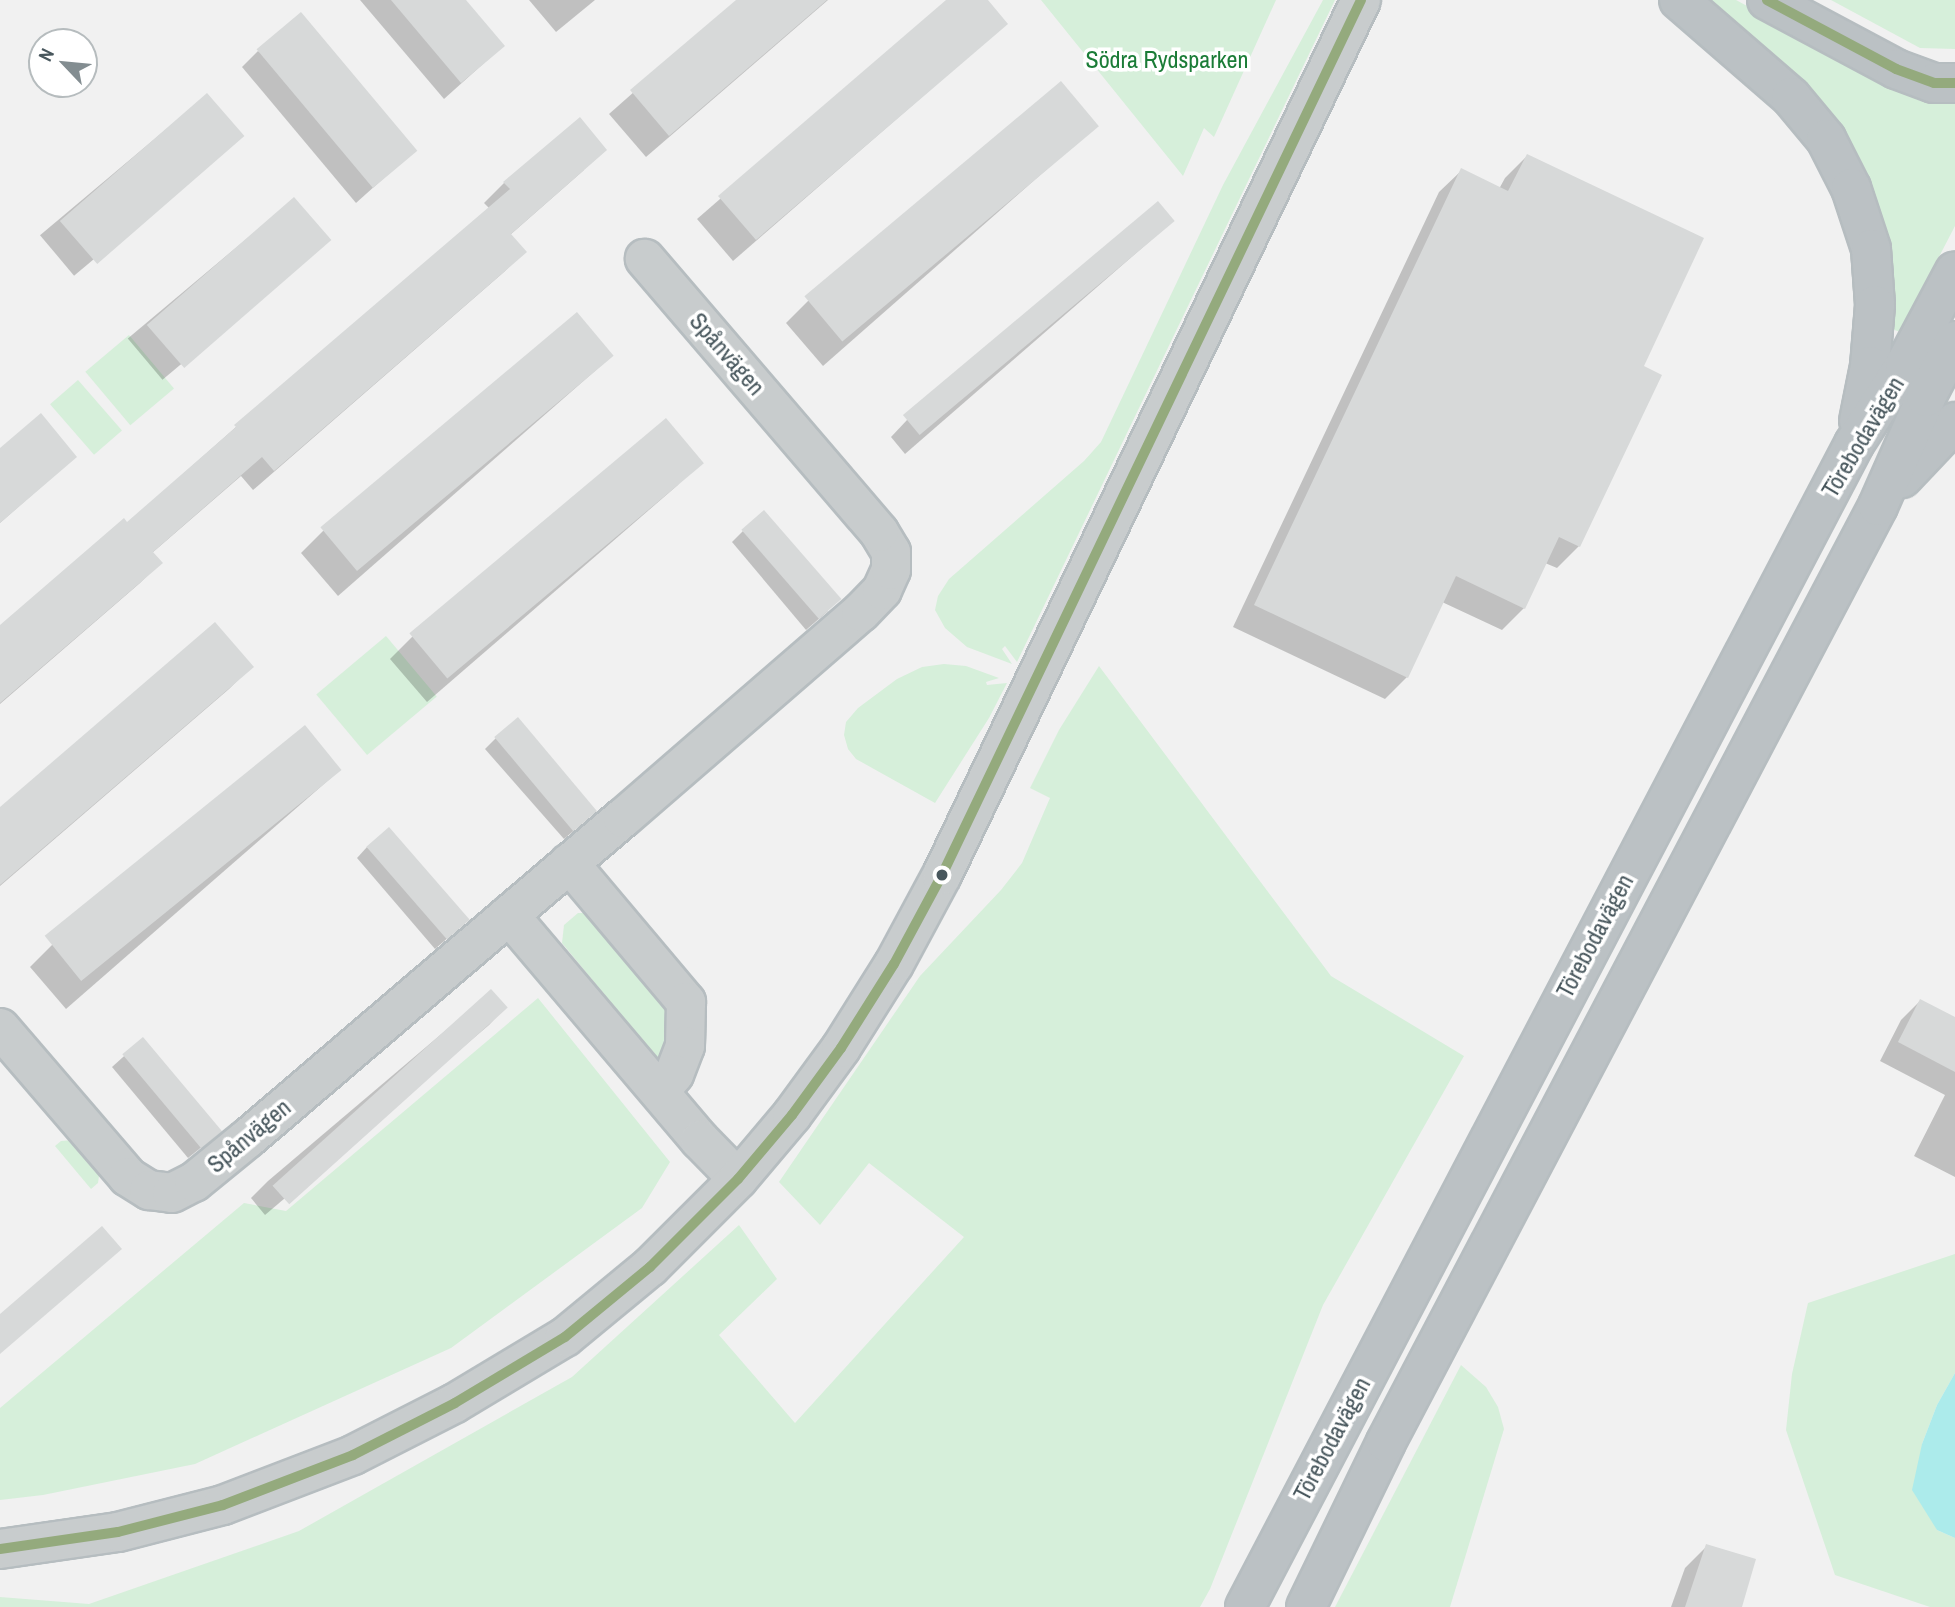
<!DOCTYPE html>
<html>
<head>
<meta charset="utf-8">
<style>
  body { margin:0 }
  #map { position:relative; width:1955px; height:1607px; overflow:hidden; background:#f1f1f1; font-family:"Archivo Narrow",sans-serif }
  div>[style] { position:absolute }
  .green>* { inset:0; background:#d6efda; transform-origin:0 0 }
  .water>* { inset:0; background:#acebeb }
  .shadow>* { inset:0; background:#0003; transform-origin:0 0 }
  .building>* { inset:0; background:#d7d9d9; transform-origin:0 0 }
  .roads { filter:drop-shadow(2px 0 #b6bdc0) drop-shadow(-2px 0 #b6bdc0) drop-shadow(0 2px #b6bdc0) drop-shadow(0 -2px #b6bdc0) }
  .minor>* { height:38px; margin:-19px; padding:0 19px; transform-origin:19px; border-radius:19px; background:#c8cccd }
  .highway>* { height:38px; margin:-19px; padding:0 19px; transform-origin:19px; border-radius:19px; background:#bbc1c4 }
  .bus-1>* { height:10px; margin:-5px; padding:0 5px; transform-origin:5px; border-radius:5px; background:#94aa7d }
  .dots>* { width:19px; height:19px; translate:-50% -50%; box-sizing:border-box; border:4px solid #fff; border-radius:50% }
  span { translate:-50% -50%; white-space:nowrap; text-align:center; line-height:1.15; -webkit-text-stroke:7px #fff; paint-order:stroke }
  .park-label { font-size:24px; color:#1b7c37 }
  .street-label { font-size:24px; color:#48575d }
  .north { position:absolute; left:28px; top:28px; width:70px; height:70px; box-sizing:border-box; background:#fff; border:2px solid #b6bcbe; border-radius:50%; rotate:296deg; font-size:19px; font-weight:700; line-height:28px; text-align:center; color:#48575d }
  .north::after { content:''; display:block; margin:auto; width:24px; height:32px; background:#838d91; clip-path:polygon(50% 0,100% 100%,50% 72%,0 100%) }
</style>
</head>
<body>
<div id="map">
  <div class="green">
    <div style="clip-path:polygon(1041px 0,1276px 0,1214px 137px,1204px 128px,1183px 176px)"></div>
    <div style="clip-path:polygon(1323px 0,1335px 0,1017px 662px,1005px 646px,1002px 649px,1012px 664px,967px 647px,945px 628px,935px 610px,938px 596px,949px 579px,1084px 461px,1101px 442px,1223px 185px)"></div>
    <div style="clip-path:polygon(1698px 0,1736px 0,1819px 45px,1955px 99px,1955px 226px,1900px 332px,1892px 329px,1880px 229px)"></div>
    <div style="clip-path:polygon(1831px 0,1955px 0,1955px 49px,1920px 48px)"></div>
    <div style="left:129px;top:335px;width:70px;height:57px;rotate:50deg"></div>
    <div style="left:78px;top:380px;width:67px;height:37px;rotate:49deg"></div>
    <div style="left:386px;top:636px;width:79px;height:91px;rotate:50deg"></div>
    <div style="clip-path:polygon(944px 664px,966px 666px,999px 678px,986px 682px,987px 685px,1007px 683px,989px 718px,935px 803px,856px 759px,848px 749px,844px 735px,846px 722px,858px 708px,897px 679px,922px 667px)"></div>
    <div style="clip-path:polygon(1099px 666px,1331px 976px,1464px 1056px,1323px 1305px,1210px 1589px,1200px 1607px,0 1607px,0 1597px,89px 1604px,299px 1531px,572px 1377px,739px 1225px,777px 1279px,719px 1335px,795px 1423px,964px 1237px,869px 1163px,820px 1225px,779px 1182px,920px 976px,1001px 890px,1022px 863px,1050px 798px,1030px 788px,1059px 730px)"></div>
    <div style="clip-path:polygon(578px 913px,588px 913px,674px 1007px,663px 1066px,562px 943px,564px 925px)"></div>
    <div style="clip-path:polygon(538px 998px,670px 1162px,642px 1208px,451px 1348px,195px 1464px,43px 1495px,0 1500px,0 1408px,244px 1203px,286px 1211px)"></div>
    <div style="clip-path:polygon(73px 1140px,100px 1169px,98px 1183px,91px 1189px,55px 1146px,61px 1141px)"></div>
    <div style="clip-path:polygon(1955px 1254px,1955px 1373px,1937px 1405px,1922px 1444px,1937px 1530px,1955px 1538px,1955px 1607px,1930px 1607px,1835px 1575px,1786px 1430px,1792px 1374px,1808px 1303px)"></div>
    <div style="clip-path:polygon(1461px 1365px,1486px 1387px,1498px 1407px,1504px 1429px,1450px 1607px,1335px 1607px)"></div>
  </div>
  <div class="water">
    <div style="clip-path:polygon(1955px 1373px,1955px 1538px,1937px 1530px,1912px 1490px,1922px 1444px,1937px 1405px)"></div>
  </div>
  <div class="shadow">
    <div style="clip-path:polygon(360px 0,464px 0,503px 46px,444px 99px)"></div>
    <div style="clip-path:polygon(529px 0,595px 0,556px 32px)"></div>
    <div style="clip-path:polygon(738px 0,828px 0,646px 157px,609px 114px)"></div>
    <div style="clip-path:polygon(949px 0,986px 0,1006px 24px,733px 261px,697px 219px)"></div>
    <div style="clip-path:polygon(258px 51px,415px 150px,356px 203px,242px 67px)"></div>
    <div style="left:207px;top:95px;width:53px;height:218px;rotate:50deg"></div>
    <div style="clip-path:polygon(1096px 126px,823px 366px,786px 323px,808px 301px)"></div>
    <div style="clip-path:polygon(1527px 156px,1641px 367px,1660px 375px,1579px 546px,1557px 568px,1545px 563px,1524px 608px,1502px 630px,1442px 602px,1407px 677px,1385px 699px,1233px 627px,1439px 192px,1461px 171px,1499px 189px,1505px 178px)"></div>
    <div style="clip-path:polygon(584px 170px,510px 235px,524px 252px,504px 272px,253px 490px,241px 476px,152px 553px,160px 563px,140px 583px,0 704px,0 627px,127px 524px,236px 427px,490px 209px,484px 203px,504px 183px)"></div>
    <div style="left:294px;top:199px;width:54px;height:217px;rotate:50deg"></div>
    <div style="clip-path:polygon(1173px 221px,905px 454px,891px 437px,907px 420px)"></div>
    <div style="clip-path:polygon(612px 356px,338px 596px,301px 553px,323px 531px)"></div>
    <div style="clip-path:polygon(0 450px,75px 457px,0 523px)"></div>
    <div style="clip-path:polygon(679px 484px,427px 702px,390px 659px,412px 637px)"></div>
    <div style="clip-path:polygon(743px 531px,828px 611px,806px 630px,732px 542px)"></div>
    <div style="clip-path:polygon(251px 667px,229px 689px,0 886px,0 809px)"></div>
    <div style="clip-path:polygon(496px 738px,584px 822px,564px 839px,485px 749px)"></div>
    <div style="clip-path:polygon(340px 770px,66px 1009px,30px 967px,52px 945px)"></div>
    <div style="clip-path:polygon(367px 847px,457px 930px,435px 949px,357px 858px)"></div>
    <div style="clip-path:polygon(491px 992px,505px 1008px,489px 1025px,265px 1215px,251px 1198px,268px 1181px)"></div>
    <div style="clip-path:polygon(1920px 1001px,1955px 1019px,1955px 1177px,1914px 1156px,1945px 1095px,1880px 1061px,1901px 1020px)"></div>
    <div style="clip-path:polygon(143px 1039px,208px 1142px,188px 1158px,112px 1067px)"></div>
    <div style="clip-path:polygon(1707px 1546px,1740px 1607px,1671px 1607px,1685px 1568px)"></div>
  </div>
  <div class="building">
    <div style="clip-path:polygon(391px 0,466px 0,505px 46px,461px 83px)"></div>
    <div style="clip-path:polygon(736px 0,827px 0,669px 136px,630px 90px)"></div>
    <div style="clip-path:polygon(946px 0,988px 0,1008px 24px,756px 240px,718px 196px)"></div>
    <div style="left:301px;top:12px;width:181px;height:58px;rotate:50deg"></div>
    <div style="left:1061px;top:81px;width:59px;height:335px;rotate:50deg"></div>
    <div style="left:207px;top:93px;width:57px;height:195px;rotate:49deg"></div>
    <div style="clip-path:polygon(580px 117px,607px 150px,511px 234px,527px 252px,274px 471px,262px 457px,153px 552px,163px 563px,0 703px,0 625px,124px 518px,127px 522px,236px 427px,234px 425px,510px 189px,503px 182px)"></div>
    <div style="clip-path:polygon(1527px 154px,1704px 238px,1644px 366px,1662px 375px,1580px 547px,1559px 537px,1525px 609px,1456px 576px,1408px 678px,1254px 605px,1461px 168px,1508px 191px)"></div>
    <div style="left:294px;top:197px;width:57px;height:195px;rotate:49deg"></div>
    <div style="left:1158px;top:201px;width:26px;height:333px;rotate:50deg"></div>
    <div style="left:577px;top:312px;width:57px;height:335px;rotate:50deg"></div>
    <div style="clip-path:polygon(41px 413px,77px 457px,0 523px,0 448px)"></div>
    <div style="left:666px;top:418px;width:59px;height:335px;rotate:50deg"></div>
    <div style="left:764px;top:510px;width:118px;height:30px;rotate:49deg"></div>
    <div style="clip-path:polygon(215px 622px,254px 667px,0 885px,0 807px)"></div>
    <div style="left:518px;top:717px;width:123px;height:31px;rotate:50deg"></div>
    <div style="left:305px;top:725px;width:58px;height:335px;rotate:51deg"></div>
    <div style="left:389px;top:827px;width:123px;height:30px;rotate:49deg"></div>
    <div style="left:491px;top:989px;width:25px;height:294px;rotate:48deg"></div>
    <div style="clip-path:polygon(1920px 999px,1955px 1017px,1955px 1072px,1898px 1042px)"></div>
    <div style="left:143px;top:1037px;width:123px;height:27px;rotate:50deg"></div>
    <div style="clip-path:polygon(102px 1226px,122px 1249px,0 1354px,0 1314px)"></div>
    <div style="clip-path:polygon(1706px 1544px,1756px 1559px,1742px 1607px,1685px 1607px)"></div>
  </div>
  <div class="roads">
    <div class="minor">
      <div style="left:569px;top:863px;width:182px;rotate:49.9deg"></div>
      <div style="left:686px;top:1002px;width:44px;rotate:91.3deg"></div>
      <div style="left:685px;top:1046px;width:30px;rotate:111deg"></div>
      <div style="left:674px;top:1074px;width:22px;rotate:129deg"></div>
      <div style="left:509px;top:915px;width:295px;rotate:49.7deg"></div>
      <div style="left:700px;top:1140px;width:54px;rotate:45.7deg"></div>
      <div style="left:0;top:1028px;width:196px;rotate:49.3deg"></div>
      <div style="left:128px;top:1177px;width:25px;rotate:32deg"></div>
      <div style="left:149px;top:1190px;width:23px;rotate:7deg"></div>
      <div style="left:172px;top:1193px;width:25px;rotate:-27deg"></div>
      <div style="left:194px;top:1182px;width:70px;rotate:-39.2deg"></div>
      <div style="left:248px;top:1138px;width:493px;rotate:-40.5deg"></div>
      <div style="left:623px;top:818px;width:315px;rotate:-40.9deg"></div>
      <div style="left:861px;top:612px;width:30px;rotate:-46deg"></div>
      <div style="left:882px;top:590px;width:22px;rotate:-66deg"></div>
      <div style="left:891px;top:570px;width:18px;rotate:-90deg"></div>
      <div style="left:891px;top:552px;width:23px;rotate:-121deg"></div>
      <div style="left:879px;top:532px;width:360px;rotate:-130.6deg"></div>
      <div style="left:0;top:1549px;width:119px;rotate:-8.2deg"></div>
      <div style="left:118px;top:1532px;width:108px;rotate:-14.4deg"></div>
      <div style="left:223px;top:1505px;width:139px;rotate:-21deg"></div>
      <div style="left:353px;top:1455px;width:114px;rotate:-27deg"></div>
      <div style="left:455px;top:1403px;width:128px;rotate:-31deg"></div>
      <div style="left:565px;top:1337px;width:110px;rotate:-39.5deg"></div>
      <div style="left:650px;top:1267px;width:124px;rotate:-45deg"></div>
      <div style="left:738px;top:1179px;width:84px;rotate:-49.8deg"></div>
      <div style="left:792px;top:1115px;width:83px;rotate:-53.8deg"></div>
      <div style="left:841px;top:1048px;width:99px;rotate:-57.8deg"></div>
      <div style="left:894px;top:964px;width:101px;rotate:-61.7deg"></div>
      <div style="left:942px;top:875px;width:970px;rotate:-64.41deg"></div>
    </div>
    <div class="highway">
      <div style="left:1679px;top:0;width:148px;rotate:40.9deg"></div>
      <div style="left:1791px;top:97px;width:55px;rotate:50.2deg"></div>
      <div style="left:1826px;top:139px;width:55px;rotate:63deg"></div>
      <div style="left:1851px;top:188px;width:64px;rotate:71.8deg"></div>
      <div style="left:1871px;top:249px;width:56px;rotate:85.9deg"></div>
      <div style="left:1875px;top:305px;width:61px;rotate:94.7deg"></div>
      <div style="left:1870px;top:366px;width:56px;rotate:101.3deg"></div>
      <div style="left:1767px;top:0;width:146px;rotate:28.1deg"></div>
      <div style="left:1896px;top:69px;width:40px;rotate:20.2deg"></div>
      <div style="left:1934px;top:83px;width:21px"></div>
      <div style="left:1902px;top:478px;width:77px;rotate:-46.6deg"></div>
      <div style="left:1245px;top:1607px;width:1313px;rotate:-62.36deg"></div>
      <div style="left:1854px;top:444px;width:94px;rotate:-57.2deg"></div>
      <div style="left:1905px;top:365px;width:106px;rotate:-62deg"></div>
      <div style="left:1306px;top:1607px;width:183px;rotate:-64.1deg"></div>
      <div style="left:1386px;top:1442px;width:1057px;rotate:-62.27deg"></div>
      <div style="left:1878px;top:506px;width:119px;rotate:-66.2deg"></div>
      <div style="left:1926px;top:397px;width:63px;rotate:-62.6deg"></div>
    </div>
  </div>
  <div class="bus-1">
    <div style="left:1767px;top:0;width:146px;rotate:28.1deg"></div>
    <div style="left:1896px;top:69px;width:40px;rotate:20.2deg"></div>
    <div style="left:1934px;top:83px;width:21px"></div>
    <div style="left:0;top:1549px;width:119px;rotate:-8.2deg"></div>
    <div style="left:118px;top:1532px;width:108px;rotate:-14.4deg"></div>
    <div style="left:223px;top:1505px;width:139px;rotate:-21deg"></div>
    <div style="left:353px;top:1455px;width:114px;rotate:-27deg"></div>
    <div style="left:455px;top:1403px;width:128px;rotate:-31deg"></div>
    <div style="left:565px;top:1337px;width:110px;rotate:-39.5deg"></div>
    <div style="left:650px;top:1267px;width:124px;rotate:-45deg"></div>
    <div style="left:738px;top:1179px;width:84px;rotate:-49.8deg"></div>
    <div style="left:792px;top:1115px;width:83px;rotate:-53.8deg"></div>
    <div style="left:841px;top:1048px;width:99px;rotate:-57.8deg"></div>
    <div style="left:894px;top:964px;width:101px;rotate:-61.7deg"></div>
    <div style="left:942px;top:875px;width:970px;rotate:-64.41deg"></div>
  </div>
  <div class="dots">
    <div style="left:942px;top:875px;background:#48575d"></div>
  </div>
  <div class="park-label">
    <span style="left:1167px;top:60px">Södra Rydsparken</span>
  </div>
  <div class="street-label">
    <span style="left:727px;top:354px;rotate:49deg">Spånvägen</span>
    <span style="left:1863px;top:437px;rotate:-59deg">Törebodavägen</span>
    <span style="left:1595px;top:936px;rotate:-62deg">Törebodavägen</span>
    <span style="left:249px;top:1136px;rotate:-40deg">Spånvägen</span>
    <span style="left:1332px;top:1439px;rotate:-62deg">Törebodavägen</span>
  </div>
  <div class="north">N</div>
</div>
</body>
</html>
